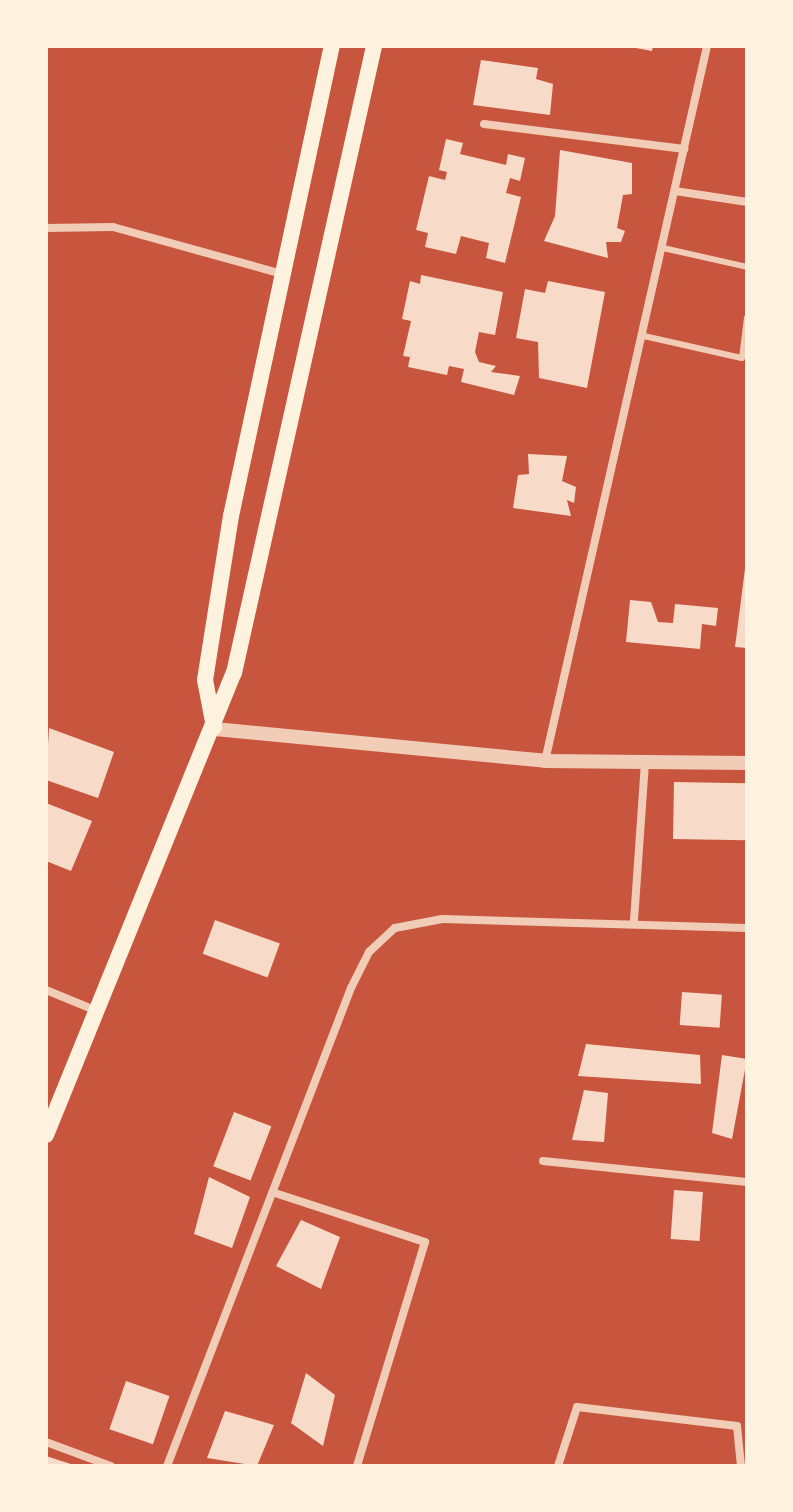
<!DOCTYPE html>
<html>
<head>
<meta charset="utf-8">
<style>
  body { margin:0 }
  #map { position:relative; width:793px; height:1512px; overflow:hidden; background:#c8553d; font-family:"Space Grotesk",sans-serif }
  div>[style] { position:absolute }
  .building>* { inset:0; background:#f7dbc8; transform-origin:0 0 }
  .service>* { height:6px; margin:-3px; padding:0 3px; transform-origin:3px; border-radius:3px; background:#f1ccb7 }
  .minor>* { height:8px; margin:-4px; padding:0 4px; transform-origin:4px; border-radius:4px; background:#f1ccb7 }
  .tertiary>* { height:14px; margin:-7px; padding:0 7px; transform-origin:7px; border-radius:7px; background:#f1ccb7 }
  .secondary>* { height:16px; margin:-8px; padding:0 8px; transform-origin:8px; border-radius:8px; background:#fff3e0 }
  span { translate:-50% -50%; white-space:nowrap; text-align:center; line-height:1.15; -webkit-text-stroke:8px #fff3e0; paint-order:stroke }
  .frame { position:absolute; inset:0; border:48px solid #fff3e0; pointer-events:none }
</style>
</head>
<body>
<div id="map">
  <div class="building">
    <div style="clip-path:polygon(625px 46px,653px 46px,652px 51px)"></div>
    <div style="clip-path:polygon(481px 60px,538px 68px,536px 79px,553px 84px,550px 115px,473px 105px)"></div>
    <div style="clip-path:polygon(446px 139px,463px 143px,460px 154px,506px 165px,508px 154px,525px 158px,520px 181px,510px 178px,506px 193px,521px 197px,505px 263px,486px 258px,489px 243px,461px 236px,456px 254px,425px 247px,428px 233px,416px 230px,429px 176px,445px 180px,447px 172px,439px 170px)"></div>
    <div style="clip-path:polygon(560px 150px,632px 163px,632px 194px,623px 195px,617px 228px,625px 231px,621px 242px,606px 242px,608px 258px,544px 241px,555px 216px)"></div>
    <div style="clip-path:polygon(421px 275px,503px 292px,495px 335px,479px 332px,475px 352px,479px 362px,496px 366px,491px 372px,520px 376px,514px 395px,461px 382px,464px 369px,449px 366px,447px 375px,408px 367px,410px 357px,403px 356px,411px 321px,402px 319px,410px 281px,420px 284px)"></div>
    <div style="clip-path:polygon(548px 281px,605px 292px,587px 388px,539px 378px,538px 342px,516px 338px,525px 289px,545px 293px)"></div>
    <div style="clip-path:polygon(528px 454px,567px 456px,562px 481px,576px 487px,574px 503px,567px 500px,571px 516px,513px 508px,518px 475px,529px 474px)"></div>
    <div style="clip-path:polygon(747px 553px,747px 648px,735px 647px)"></div>
    <div style="clip-path:polygon(630px 600px,651px 602px,658px 622px,673px 623px,675px 604px,718px 608px,716px 626px,702px 624px,700px 649px,626px 642px)"></div>
    <div style="clip-path:polygon(49px 728px,114px 752px,98px 798px,46px 780px)"></div>
    <div style="left:674px;top:782px;width:73px;height:57px;rotate:1deg"></div>
    <div style="clip-path:polygon(46px 803px,92px 821px,71px 871px,46px 861px)"></div>
    <div style="left:215px;top:920px;width:69px;height:36px;rotate:20deg"></div>
    <div style="left:682px;top:992px;width:40px;height:33px;rotate:4deg"></div>
    <div style="clip-path:polygon(586px 1044px,700px 1055px,701px 1084px,578px 1076px)"></div>
    <div style="clip-path:polygon(722px 1055px,747px 1059px,732px 1139px,712px 1133px)"></div>
    <div style="clip-path:polygon(584px 1090px,608px 1093px,604px 1142px,572px 1140px)"></div>
    <div style="left:234px;top:1112px;width:40px;height:58px;rotate:21deg"></div>
    <div style="clip-path:polygon(209px 1177px,250px 1197px,232px 1248px,194px 1234px)"></div>
    <div style="left:674px;top:1190px;width:29px;height:49px;rotate:4deg"></div>
    <div style="clip-path:polygon(301px 1220px,340px 1237px,321px 1289px,276px 1266px)"></div>
    <div style="clip-path:polygon(306px 1373px,335px 1395px,323px 1446px,291px 1423px)"></div>
    <div style="left:126px;top:1381px;width:46px;height:51px;rotate:19deg"></div>
    <div style="clip-path:polygon(225px 1411px,274px 1425px,257px 1466px,207px 1458px)"></div>
    <div style="clip-path:polygon(46px 1456px,74px 1465px,74px 1466px,46px 1466px)"></div>
  </div>
  <div class="service">
    <div style="left:663px;top:248px;width:86px;rotate:12.7deg"></div>
    <div style="left:644px;top:336px;width:100px;rotate:12.7deg"></div>
    <div style="left:742px;top:358px;width:41px;rotate:-83deg"></div>
  </div>
  <div class="minor">
    <div style="left:484px;top:124px;width:202px;rotate:7.1deg"></div>
    <div style="left:675px;top:191px;width:73px;rotate:8.7deg"></div>
    <div style="left:46px;top:228px;width:67px;rotate:-0.9deg"></div>
    <div style="left:113px;top:227px;width:176px;rotate:15.5deg"></div>
    <div style="left:545px;top:761px;width:733px;rotate:-77.23deg"></div>
    <div style="left:634px;top:920px;width:158px;rotate:-86deg"></div>
    <div style="left:46px;top:990px;width:50px;rotate:22.4deg"></div>
    <div style="left:543px;top:1161px;width:205px;rotate:5.9deg"></div>
    <div style="left:275px;top:1193px;width:158px;rotate:18.1deg"></div>
    <div style="left:425px;top:1242px;width:234px;rotate:106.9deg"></div>
    <div style="left:46px;top:1442px;width:69px;rotate:20.3deg"></div>
    <div style="left:167px;top:1466px;width:512px;rotate:-68.95deg"></div>
    <div style="left:351px;top:988px;width:40px;rotate:-63.4deg"></div>
    <div style="left:369px;top:952px;width:35px;rotate:-43deg"></div>
    <div style="left:395px;top:928px;width:48px;rotate:-10.8deg"></div>
    <div style="left:442px;top:919px;width:305px;rotate:1.7deg"></div>
    <div style="left:558px;top:1466px;width:62px;rotate:-72.1deg"></div>
    <div style="left:577px;top:1407px;width:161px;rotate:6.8deg"></div>
    <div style="left:737px;top:1426px;width:40px;rotate:84.3deg"></div>
  </div>
  <div class="tertiary">
    <div style="left:215px;top:729px;width:332px;rotate:5.5deg"></div>
    <div style="left:545px;top:761px;width:202px;rotate:0.6deg"></div>
  </div>
  <div class="secondary">
    <div style="left:214px;top:727px;width:48px;rotate:-100.8deg"></div>
    <div style="left:205px;top:680px;width:166px;rotate:-81deg"></div>
    <div style="left:231px;top:516px;width:481px;rotate:-77.9deg"></div>
    <div style="left:46px;top:1135px;width:499px;rotate:-67.9deg"></div>
    <div style="left:234px;top:673px;width:642px;rotate:-77.41deg"></div>
  </div>
  <div class="frame"></div>
</div>
</body>
</html>
